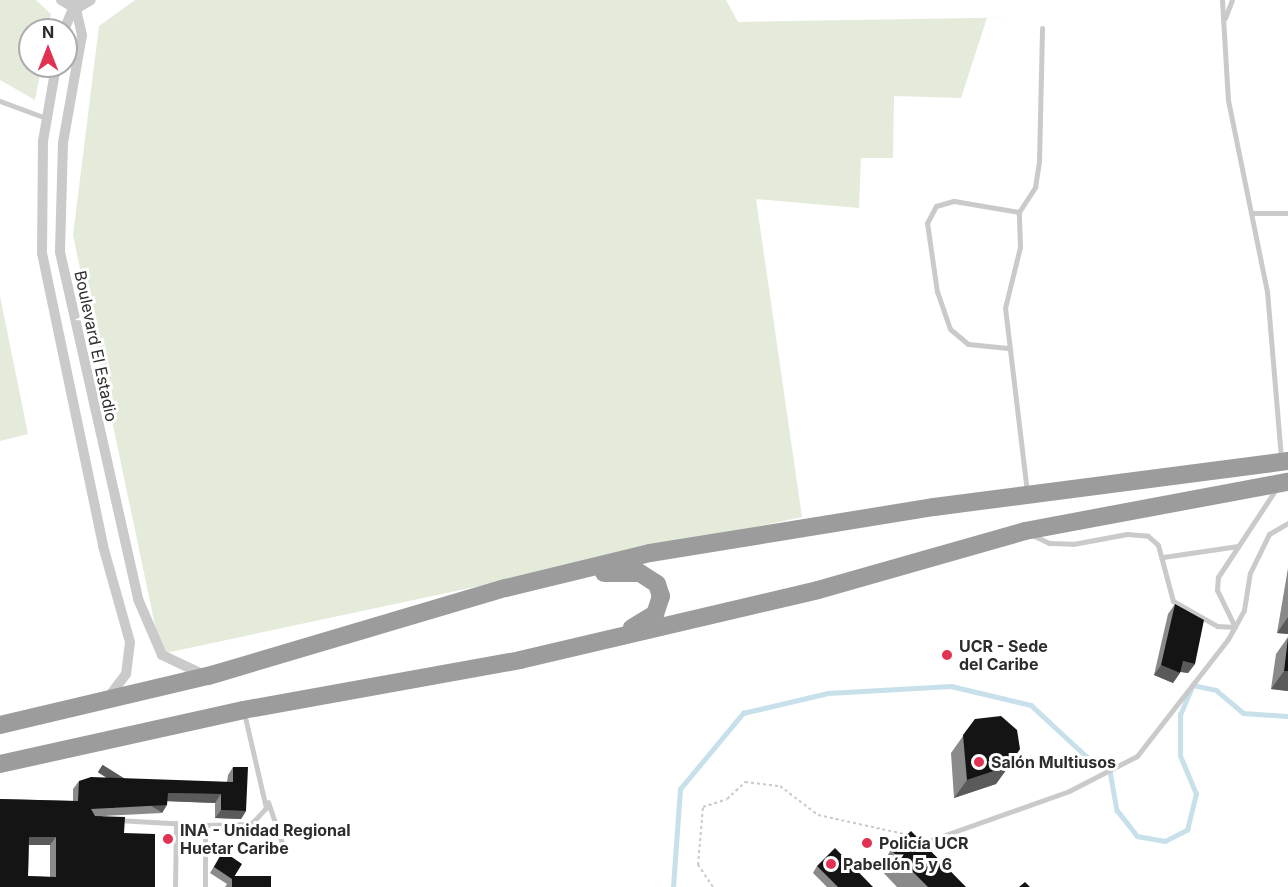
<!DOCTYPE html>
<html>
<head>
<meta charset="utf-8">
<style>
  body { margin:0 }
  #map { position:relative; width:1288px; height:887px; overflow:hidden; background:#fff; font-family:Inter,sans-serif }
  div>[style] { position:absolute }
  .green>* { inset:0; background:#e5ebdb }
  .stream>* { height:4.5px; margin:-2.25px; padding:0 2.25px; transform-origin:2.25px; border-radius:2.25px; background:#c7e0ea }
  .path>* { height:2px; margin-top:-1px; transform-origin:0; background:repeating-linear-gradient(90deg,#cacaca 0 3px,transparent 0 6px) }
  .service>* { height:5px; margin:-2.5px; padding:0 2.5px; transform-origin:2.5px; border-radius:2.5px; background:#cacaca }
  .minor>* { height:10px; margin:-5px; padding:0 5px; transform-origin:5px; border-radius:5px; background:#cacaca }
  .trunk>* { height:18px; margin:-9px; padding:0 9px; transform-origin:9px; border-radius:9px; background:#9c9c9c }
  .wall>* { inset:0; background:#8a8a8a }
  .shaded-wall>* { inset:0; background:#5a5a5a; transform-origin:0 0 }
  .building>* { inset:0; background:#141414; transform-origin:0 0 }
  .dots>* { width:16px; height:16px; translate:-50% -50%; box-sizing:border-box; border:3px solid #fff; border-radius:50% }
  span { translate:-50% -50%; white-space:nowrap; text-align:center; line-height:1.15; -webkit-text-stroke:6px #fff; paint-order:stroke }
  .street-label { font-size:16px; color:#2d2d2d }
  .poi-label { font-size:16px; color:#2d2d2d; font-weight:700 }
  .left { translate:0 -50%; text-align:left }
  .north { position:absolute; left:18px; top:18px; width:60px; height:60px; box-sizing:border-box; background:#fff; border:2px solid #ababab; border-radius:50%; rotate:0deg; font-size:16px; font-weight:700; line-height:24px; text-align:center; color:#2d2d2d }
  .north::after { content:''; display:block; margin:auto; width:21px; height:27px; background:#e13351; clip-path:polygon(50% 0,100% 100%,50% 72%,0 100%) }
</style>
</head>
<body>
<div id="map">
  <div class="green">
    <div style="clip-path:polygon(0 0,36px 0,51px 14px,48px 30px,30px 30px,30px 66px,42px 66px,35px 100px,0 80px)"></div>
    <div style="clip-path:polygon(135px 0,726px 0,738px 22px,1027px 17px,987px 18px,961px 98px,894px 96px,893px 158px,861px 158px,859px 208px,756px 199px,802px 517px,161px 654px,73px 235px,99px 26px)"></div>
    <div style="clip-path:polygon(0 296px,28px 434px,0 441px)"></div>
  </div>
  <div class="stream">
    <div style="left:673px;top:887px;width:98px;rotate:-85.9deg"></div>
    <div style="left:680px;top:789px;width:99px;rotate:-50.3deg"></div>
    <div style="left:743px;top:713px;width:87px;rotate:-13.2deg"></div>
    <div style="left:828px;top:693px;width:123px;rotate:-3.3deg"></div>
    <div style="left:951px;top:686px;width:82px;rotate:13.4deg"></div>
    <div style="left:1031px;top:705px;width:75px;rotate:42.8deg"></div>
    <div style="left:1086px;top:756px;width:28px;rotate:32deg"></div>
    <div style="left:1110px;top:771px;width:40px;rotate:80deg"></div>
    <div style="left:1117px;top:810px;width:33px;rotate:52deg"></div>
    <div style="left:1137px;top:836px;width:28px;rotate:10deg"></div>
    <div style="left:1165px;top:841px;width:25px;rotate:-27deg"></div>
    <div style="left:1187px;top:830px;width:37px;rotate:-76deg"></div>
    <div style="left:1196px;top:794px;width:41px;rotate:-112.8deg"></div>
    <div style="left:1180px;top:756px;width:41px;rotate:-90deg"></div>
    <div style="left:1180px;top:715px;width:33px;rotate:-67deg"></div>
    <div style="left:1193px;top:685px;width:24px;rotate:12deg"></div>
    <div style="left:1216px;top:690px;width:35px;rotate:40deg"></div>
    <div style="left:1243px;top:713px;width:45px;rotate:3.8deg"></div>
  </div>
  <div class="path">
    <div style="left:713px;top:887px;width:27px;rotate:-124deg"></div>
    <div style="left:698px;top:865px;width:58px;rotate:-85.1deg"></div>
    <div style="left:703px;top:807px;width:25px;rotate:-18deg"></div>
    <div style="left:727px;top:799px;width:25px;rotate:-43deg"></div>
    <div style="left:745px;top:782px;width:35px;rotate:7deg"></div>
    <div style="left:780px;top:786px;width:48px;rotate:37.3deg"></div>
    <div style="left:818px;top:815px;width:93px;rotate:12.4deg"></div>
  </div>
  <div class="service">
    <div style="left:1222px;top:0;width:100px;rotate:86.6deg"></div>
    <div style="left:1228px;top:100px;width:195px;rotate:78.5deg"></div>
    <div style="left:1267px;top:291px;width:169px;rotate:85.2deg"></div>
    <div style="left:1225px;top:18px;width:19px;rotate:-69deg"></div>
    <div style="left:0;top:101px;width:49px;rotate:20.3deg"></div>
    <div style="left:1252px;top:213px;width:36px"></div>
    <div style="left:1008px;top:348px;width:40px;rotate:-174.3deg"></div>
    <div style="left:968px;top:344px;width:23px;rotate:-140deg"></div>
    <div style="left:950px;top:329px;width:39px;rotate:-109deg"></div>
    <div style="left:937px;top:292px;width:70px;rotate:-98.2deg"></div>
    <div style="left:927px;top:223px;width:19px;rotate:-62deg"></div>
    <div style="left:936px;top:206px;width:19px;rotate:-16deg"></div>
    <div style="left:954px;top:201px;width:66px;rotate:9.6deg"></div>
    <div style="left:1027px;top:492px;width:185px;rotate:-96.8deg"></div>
    <div style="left:1005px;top:308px;width:63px;rotate:-76.2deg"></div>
    <div style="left:1020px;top:247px;width:35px;rotate:-92deg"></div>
    <div style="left:1019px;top:212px;width:30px;rotate:-57deg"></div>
    <div style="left:1035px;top:187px;width:25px;rotate:-81deg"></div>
    <div style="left:1039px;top:162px;width:134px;rotate:-88.7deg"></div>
    <div style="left:1032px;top:535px;width:19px;rotate:25deg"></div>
    <div style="left:1049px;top:543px;width:24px;rotate:2deg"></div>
    <div style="left:1073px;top:544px;width:55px;rotate:-10.5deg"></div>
    <div style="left:1127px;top:534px;width:21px;rotate:5deg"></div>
    <div style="left:1148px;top:536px;width:13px;rotate:42deg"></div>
    <div style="left:1158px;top:545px;width:58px;rotate:75deg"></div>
    <div style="left:1173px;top:601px;width:51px;rotate:29.6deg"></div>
    <div style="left:1217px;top:626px;width:18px;rotate:3deg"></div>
    <div style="left:1163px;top:557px;width:76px;rotate:-8.3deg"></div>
    <div style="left:1235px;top:627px;width:41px;rotate:-115.9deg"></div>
    <div style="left:1217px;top:590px;width:13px;rotate:-86deg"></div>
    <div style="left:1218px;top:577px;width:105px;rotate:-56.6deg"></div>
    <div style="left:268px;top:802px;width:43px;rotate:71.1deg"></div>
    <div style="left:117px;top:820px;width:88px;rotate:3.3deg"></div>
    <div style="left:931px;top:840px;width:146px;rotate:-19.5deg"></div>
    <div style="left:1069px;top:791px;width:76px;rotate:-27.2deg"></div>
    <div style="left:1137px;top:756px;width:148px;rotate:-52.1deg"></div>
    <div style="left:1228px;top:639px;width:33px;rotate:-61deg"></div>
    <div style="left:1244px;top:610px;width:37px;rotate:-81deg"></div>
    <div style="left:1250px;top:573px;width:43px;rotate:-64deg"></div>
    <div style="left:1269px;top:534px;width:22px;rotate:-30deg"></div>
    <div style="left:175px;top:887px;width:64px;rotate:-89.1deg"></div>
    <div style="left:205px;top:887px;width:62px;rotate:-90deg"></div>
    <div style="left:205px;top:825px;width:46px;rotate:-1.2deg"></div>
    <div style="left:251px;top:824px;width:22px;rotate:-47deg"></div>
    <div style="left:266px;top:808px;width:98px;rotate:-103deg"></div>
  </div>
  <div class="minor">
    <div style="left:61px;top:0;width:17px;rotate:31deg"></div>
    <div style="left:76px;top:9px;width:27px;rotate:77deg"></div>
    <div style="left:82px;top:35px;width:110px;rotate:100deg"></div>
    <div style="left:63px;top:143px;width:109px;rotate:91.6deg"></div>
    <div style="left:60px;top:252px;width:356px;rotate:77.3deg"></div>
    <div style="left:138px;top:599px;width:61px;rotate:66.8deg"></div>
    <div style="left:162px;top:655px;width:44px;rotate:25.4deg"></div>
    <div style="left:76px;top:9px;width:17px;rotate:-31deg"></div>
    <div style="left:64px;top:30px;width:33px;rotate:-67deg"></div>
    <div style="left:56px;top:66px;width:76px;rotate:99.8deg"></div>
    <div style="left:43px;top:141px;width:112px;rotate:90.5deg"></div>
    <div style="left:42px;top:253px;width:299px;rotate:78.2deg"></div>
    <div style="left:103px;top:546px;width:100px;rotate:74.3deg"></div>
    <div style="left:130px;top:642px;width:32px;rotate:97deg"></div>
    <div style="left:126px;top:674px;width:31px;rotate:127deg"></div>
  </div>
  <div class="trunk">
    <div style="left:604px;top:573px;width:36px"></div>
    <div style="left:640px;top:573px;width:20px;rotate:33deg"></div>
    <div style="left:657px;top:584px;width:13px;rotate:72deg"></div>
    <div style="left:661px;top:596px;width:19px;rotate:108deg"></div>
    <div style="left:655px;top:614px;width:27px;rotate:149deg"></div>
    <div style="left:0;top:725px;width:214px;rotate:-13.3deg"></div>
    <div style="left:208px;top:676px;width:311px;rotate:-16.5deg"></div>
    <div style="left:506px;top:588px;width:148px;rotate:-13.7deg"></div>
    <div style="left:650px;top:553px;width:288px;rotate:-9.2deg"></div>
    <div style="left:934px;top:507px;width:357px;rotate:-7.4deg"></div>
    <div style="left:0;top:764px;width:249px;rotate:-12.5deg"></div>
    <div style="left:243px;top:710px;width:281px;rotate:-10.2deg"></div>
    <div style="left:520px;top:660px;width:306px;rotate:-13.2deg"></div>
    <div style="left:818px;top:590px;width:215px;rotate:-15.9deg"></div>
    <div style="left:1025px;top:531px;width:268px;rotate:-10.6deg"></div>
  </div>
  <div class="wall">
    <div style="clip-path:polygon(1288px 568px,1288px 634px,1277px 633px)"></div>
    <div style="clip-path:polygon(1175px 604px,1195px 664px,1188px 673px,1180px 672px,1173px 683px,1154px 675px,1168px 614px)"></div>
    <div style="clip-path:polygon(1288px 637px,1288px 691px,1271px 689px,1276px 654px)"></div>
    <div style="clip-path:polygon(975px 719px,1009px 766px,996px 784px,954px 798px,951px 753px)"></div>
    <div style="clip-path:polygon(evenodd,233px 767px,246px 811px,241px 819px,215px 818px,215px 803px,167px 801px,162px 813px,102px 816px,124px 833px,155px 887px,0 887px,0 799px,73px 801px,73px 789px,79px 781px,227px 782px,228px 775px,233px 767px,29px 845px,50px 845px,50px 877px,28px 876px,29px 845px)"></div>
    <div style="clip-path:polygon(891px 850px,966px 887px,897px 887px,879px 868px)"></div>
    <div style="clip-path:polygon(223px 851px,234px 877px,271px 887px,225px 887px,227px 884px,210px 873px)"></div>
    <div style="clip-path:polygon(817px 866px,873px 887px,827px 887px,813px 873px)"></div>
  </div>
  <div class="shaded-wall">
    <div style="clip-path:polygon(1288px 617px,1288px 634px,1277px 633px)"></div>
    <div style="clip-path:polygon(1183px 661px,1195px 664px,1188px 673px,1176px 671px)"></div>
    <div style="clip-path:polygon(1161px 665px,1180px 673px,1173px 683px,1154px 675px)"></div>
    <div style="clip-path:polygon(1284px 671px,1288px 671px,1288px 691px,1271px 689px)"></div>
    <div style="clip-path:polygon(1009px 766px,996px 784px,954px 798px,967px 780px)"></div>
    <div style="clip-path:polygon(168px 793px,221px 794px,215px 803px,162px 801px)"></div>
    <div style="left:167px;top:805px;width:9px;height:76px;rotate:122deg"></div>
    <div style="clip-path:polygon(221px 810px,246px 811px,241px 819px,215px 818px)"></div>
    <div style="clip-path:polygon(29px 837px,56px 837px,50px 845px,23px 845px)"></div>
  </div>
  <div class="building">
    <div style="clip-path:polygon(1175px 604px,1204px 620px,1195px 664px,1183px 661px,1180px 673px,1161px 665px)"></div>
    <div style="clip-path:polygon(1288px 638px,1288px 671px,1284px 671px)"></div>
    <div style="clip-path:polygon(1001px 716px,1017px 730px,1020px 749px,1009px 766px,967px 780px,963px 735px,975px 719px)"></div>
    <div style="clip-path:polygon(evenodd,233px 767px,248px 767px,246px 811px,221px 810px,221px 794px,168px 793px,167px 805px,91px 809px,95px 816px,125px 817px,124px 833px,155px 834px,155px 887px,0 887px,0 799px,78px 801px,79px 781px,91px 777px,233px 782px,233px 767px,29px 837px,56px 837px,56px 877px,28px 876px,29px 837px)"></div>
    <div style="clip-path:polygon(911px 831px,966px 887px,928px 887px,891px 850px)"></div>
    <div style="clip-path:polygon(835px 848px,873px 887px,838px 887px,817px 866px)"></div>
    <div style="clip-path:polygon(223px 851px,242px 864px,234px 877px,232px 877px,232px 879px,214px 867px)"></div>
    <div style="left:271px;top:876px;width:11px;height:39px;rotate:90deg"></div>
    <div style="clip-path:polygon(1025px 882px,1030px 887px,1019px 887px)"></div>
  </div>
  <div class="dots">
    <div style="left:947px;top:655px;background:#e13351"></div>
    <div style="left:979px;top:762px;background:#e13351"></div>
    <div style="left:168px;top:839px;background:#e13351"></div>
    <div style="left:867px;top:843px;background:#e13351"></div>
    <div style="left:831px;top:864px;background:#e13351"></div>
  </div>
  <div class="street-label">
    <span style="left:96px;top:346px;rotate:78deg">Boulevard El Estadio</span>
  </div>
  <div class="poi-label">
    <span class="left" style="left:959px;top:655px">UCR - Sede<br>del Caribe</span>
    <span class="left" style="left:991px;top:762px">Salón Multiusos</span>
    <span class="left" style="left:180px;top:839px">INA - Unidad Regional<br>Huetar Caribe</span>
    <span class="left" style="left:879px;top:843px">Policía UCR</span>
    <span class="left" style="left:843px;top:864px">Pabellón 5 y 6</span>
  </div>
  <div class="north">N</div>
</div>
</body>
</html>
